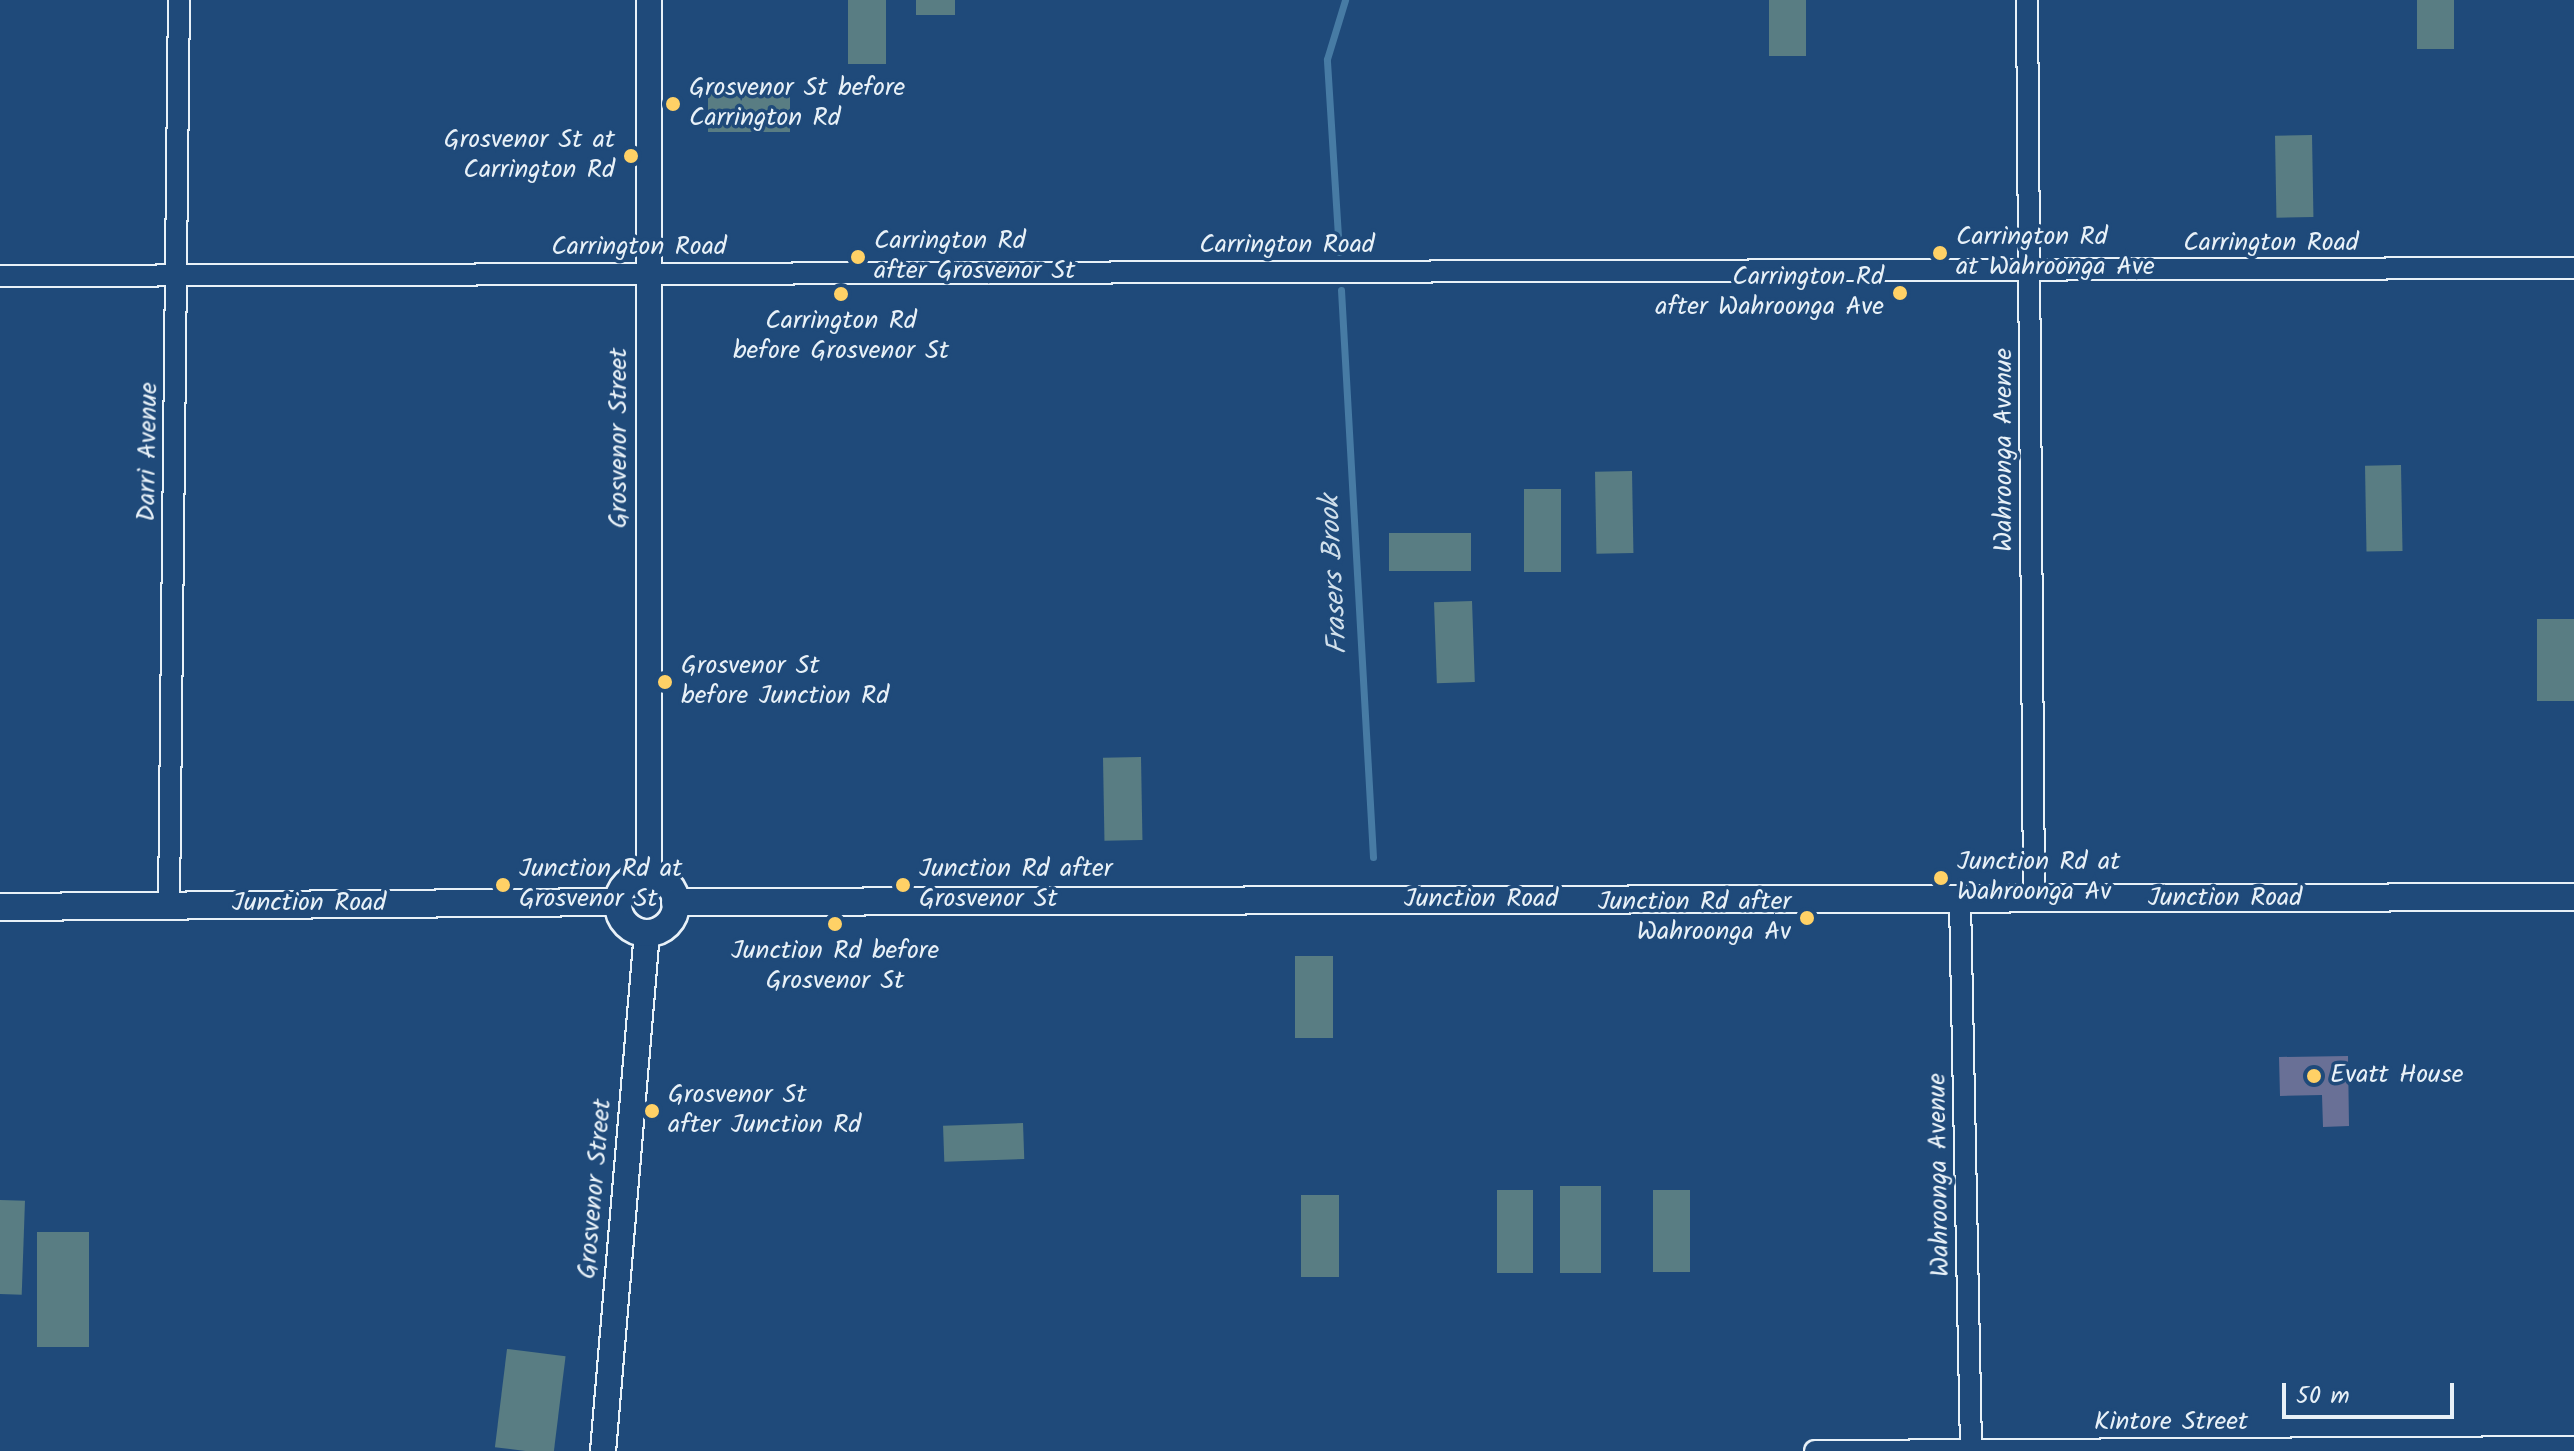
<!DOCTYPE html>
<html>
<head>
<meta charset="utf-8">
<style>
  body { margin:0 }
  #map { position:relative; width:2574px; height:1451px; overflow:hidden; background:#1f4a7a; font-family:Kalam,sans-serif }
  div>[style] { position:absolute }
  .green>* { inset:0; background:#597d83; transform-origin:0 0 }
  .stream>* { height:7px; margin:-3.5px; padding:0 3.5px; transform-origin:3.5px; border-radius:3.5px; background:#477ba4 }
  .building>* { inset:0; background:#697096 }
  .roads { filter:drop-shadow(2px 0 #e8f1f8) drop-shadow(-2px 0 #e8f1f8) drop-shadow(0 2px #e8f1f8) drop-shadow(0 -2px #e8f1f8) }
  .minor>* { height:20px; margin:-10px; padding:0 10px; transform-origin:10px; border-radius:10px; background:#1f4a7a }
  .tertiary>* { height:24px; margin:-12px; padding:0 12px; transform-origin:12px; border-radius:12px; background:#1f4a7a }
  .secondary>* { height:26px; margin:-13px; padding:0 13px; transform-origin:13px; border-radius:13px; background:#1f4a7a }
  .secondary>.ring { margin:-13px; padding:0; box-sizing:content-box; background:none; border:26px solid #1f4a7a; border-radius:50% }
  .dots>* { width:22px; height:22px; translate:-50% -50%; box-sizing:border-box; border:4px solid #1f4a7a; border-radius:50% }
  span { translate:-50% -50%; white-space:nowrap; text-align:center; line-height:1.15; -webkit-text-stroke:7px #1f4a7a; paint-order:stroke }
  .poi-label { font-size:26px; color:#e8f1f8 }
  .left { translate:0 -50%; text-align:left }
  .right { translate:-100% -50%; text-align:right }
  .street-label { font-size:26px; color:#e8f1f8 }
  .water-label { font-size:28px; color:#d0dfeb; font-style:italic }
  .scale { position:absolute; left:2282px; top:1383px; width:172px; height:36px; box-sizing:border-box; border:4px solid #e8f1f8; border-top:0; padding-left:10px; font-size:24px; line-height:28px; white-space:nowrap; color:#e8f1f8; -webkit-text-stroke:6px #1f4a7a; paint-order:stroke }
</style>
</head>
<body>
<div id="map">
  <div class="green">
    <div style="left:848px;top:0;width:38px;height:64px"></div>
    <div style="left:916px;top:0;width:39px;height:15px"></div>
    <div style="left:1769px;top:0;width:37px;height:56px"></div>
    <div style="left:2417px;top:0;width:37px;height:49px"></div>
    <div style="left:790px;top:94px;width:38px;height:82px;rotate:90deg"></div>
    <div style="left:2312px;top:135px;width:82px;height:37px;rotate:89deg"></div>
    <div style="left:2401px;top:465px;width:86px;height:36px;rotate:89deg"></div>
    <div style="left:1632px;top:471px;width:82px;height:37px;rotate:89deg"></div>
    <div style="left:1524px;top:489px;width:37px;height:83px"></div>
    <div style="left:1471px;top:533px;width:38px;height:82px;rotate:90deg"></div>
    <div style="left:1472px;top:601px;width:81px;height:38px;rotate:88deg"></div>
    <div style="left:2574px;top:619px;width:82px;height:37px;rotate:90deg"></div>
    <div style="left:1141px;top:757px;width:83px;height:38px;rotate:89deg"></div>
    <div style="left:1295px;top:956px;width:38px;height:82px"></div>
    <div style="left:1023px;top:1123px;width:36px;height:80px;rotate:88deg"></div>
    <div style="left:1560px;top:1186px;width:41px;height:87px"></div>
    <div style="left:1497px;top:1190px;width:36px;height:83px"></div>
    <div style="left:1653px;top:1190px;width:37px;height:82px"></div>
    <div style="left:1301px;top:1195px;width:38px;height:82px"></div>
    <div style="left:0;top:1200px;width:25px;height:94px;rotate:2deg"></div>
    <div style="left:89px;top:1232px;width:115px;height:52px;rotate:90deg"></div>
    <div style="left:507px;top:1349px;width:59px;height:99px;rotate:7deg"></div>
  </div>
  <div class="stream">
    <div style="left:1339px;top:252px;width:193px;rotate:-93.6deg"></div>
    <div style="left:1327px;top:59px;width:62px;rotate:-73deg"></div>
    <div style="left:1341px;top:290px;width:568px;rotate:86.77deg"></div>
  </div>
  <div class="building">
    <div style="clip-path:polygon(2348px 1056px,2349px 1126px,2323px 1127px,2322px 1095px,2280px 1096px,2279px 1057px)"></div>
  </div>
  <div class="roads">
    <div class="minor">
      <div style="left:2027px;top:0;width:899px;rotate:89.55deg"></div>
      <div style="left:0;top:276px;width:2574px;rotate:-0.18deg"></div>
      <div style="left:1960px;top:900px;width:550px;rotate:88.85deg"></div>
      <div style="left:169px;top:904px;width:904px;rotate:-89.37deg"></div>
      <div style="left:1815px;top:1451px;width:759px;rotate:-0.3deg"></div>
    </div>
    <div class="tertiary">
      <div style="left:649px;top:0;width:875px;rotate:90deg"></div>
      <div style="left:603px;top:1451px;width:521px;rotate:-85.15deg"></div>
    </div>
    <div class="secondary">
      <div class="ring" style="left:618px;top:875px;width:32px;height:32px"></div>
      <div style="left:675px;top:902px;width:1899px;rotate:-0.15deg"></div>
      <div style="left:0;top:907px;width:618px;rotate:-0.46deg"></div>
    </div>
  </div>
  <div class="dots">
    <div style="left:673px;top:104px;background:#ffd166"></div>
    <div style="left:631px;top:156px;background:#ffd166"></div>
    <div style="left:1940px;top:253px;background:#ffd166"></div>
    <div style="left:858px;top:257px;background:#ffd166"></div>
    <div style="left:1900px;top:293px;background:#ffd166"></div>
    <div style="left:841px;top:294px;background:#ffd166"></div>
    <div style="left:665px;top:682px;background:#ffd166"></div>
    <div style="left:1941px;top:878px;background:#ffd166"></div>
    <div style="left:503px;top:885px;background:#ffd166"></div>
    <div style="left:903px;top:885px;background:#ffd166"></div>
    <div style="left:1807px;top:918px;background:#ffd166"></div>
    <div style="left:835px;top:924px;background:#ffd166"></div>
    <div style="left:2314px;top:1076px;background:#ffd166"></div>
    <div style="left:652px;top:1111px;background:#ffd166"></div>
  </div>
  <div class="poi-label">
    <span class="left" style="left:689px;top:104px">Grosvenor St before<br>Carrington Rd</span>
    <span class="right" style="left:615px;top:156px">Grosvenor St at<br>Carrington Rd</span>
    <span class="left" style="left:1956px;top:253px">Carrington Rd<br>at Wahroonga Ave</span>
    <span class="left" style="left:874px;top:257px">Carrington Rd<br>after Grosvenor St</span>
    <span class="right" style="left:1884px;top:293px">Carrington Rd<br>after Wahroonga Ave</span>
    <span style="left:841px;top:337px">Carrington Rd<br>before Grosvenor St</span>
    <span class="left" style="left:681px;top:682px">Grosvenor St<br>before Junction Rd</span>
    <span class="left" style="left:1957px;top:878px">Junction Rd at<br>Wahroonga Av</span>
    <span class="left" style="left:519px;top:885px">Junction Rd at<br>Grosvenor St</span>
    <span class="left" style="left:919px;top:885px">Junction Rd after<br>Grosvenor St</span>
    <span class="right" style="left:1791px;top:918px">Junction Rd after<br>Wahroonga Av</span>
    <span style="left:835px;top:967px">Junction Rd before<br>Grosvenor St</span>
    <span class="left" style="left:2330px;top:1076px">Evatt House</span>
    <span class="left" style="left:668px;top:1111px">Grosvenor St<br>after Junction Rd</span>
  </div>
  <div class="street-label">
    <span style="left:2271px;top:244px">Carrington Road</span>
    <span style="left:1287px;top:246px">Carrington Road</span>
    <span style="left:639px;top:248px">Carrington Road</span>
    <span style="left:620px;top:438px;rotate:-90deg">Grosvenor Street</span>
    <span style="left:2005px;top:450px;rotate:-90deg">Wahroonga Avenue</span>
    <span style="left:149px;top:452px;rotate:-89deg">Darri Avenue</span>
    <span style="left:2225px;top:899px">Junction Road</span>
    <span style="left:1481px;top:900px">Junction Road</span>
    <span style="left:309px;top:904px">Junction Road</span>
    <span style="left:1940px;top:1175px;rotate:-91deg">Wahroonga Avenue</span>
    <span style="left:596px;top:1189px;rotate:-85deg">Grosvenor Street</span>
    <span style="left:2171px;top:1423px">Kintore Street</span>
  </div>
  <div class="water-label">
    <span style="left:1335px;top:575px;rotate:-93deg">Frasers Brook</span>
  </div>
  <div class="scale">50 m</div>
</div>
</body>
</html>
